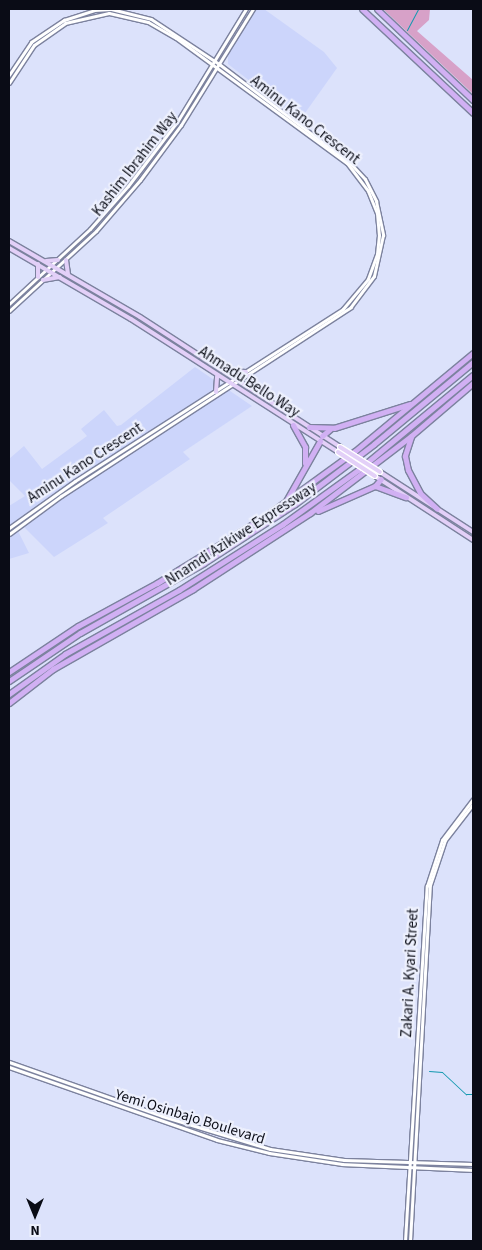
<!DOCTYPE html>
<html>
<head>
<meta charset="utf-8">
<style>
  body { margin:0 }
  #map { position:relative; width:482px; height:1250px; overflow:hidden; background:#dce2fb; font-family:"Source Sans 3",sans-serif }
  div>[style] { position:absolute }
  .built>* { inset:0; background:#ccd5fb }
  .green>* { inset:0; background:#d7a1c8 }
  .stream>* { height:1px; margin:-0.5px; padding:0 0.5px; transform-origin:0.5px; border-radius:0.5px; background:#1499b0 }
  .roads { filter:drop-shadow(1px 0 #7c829e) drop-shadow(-1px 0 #7c829e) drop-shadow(0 1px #7c829e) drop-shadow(0 -1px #7c829e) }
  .secondary>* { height:3px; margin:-1.5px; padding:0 1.5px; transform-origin:1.5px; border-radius:1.5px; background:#fff }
  .primary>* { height:4px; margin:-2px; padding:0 2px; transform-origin:2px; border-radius:2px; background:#e3d0f8 }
  .highway>* { height:5px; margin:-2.5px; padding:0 2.5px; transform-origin:2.5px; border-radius:2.5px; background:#d1b0f3 }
  .bridges { filter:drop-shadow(1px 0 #fff) drop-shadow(-1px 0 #fff) drop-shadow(0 1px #fff) drop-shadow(0 -1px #fff) }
  .primary-bridge>* { height:4px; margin:-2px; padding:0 2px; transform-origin:2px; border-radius:2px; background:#e3d0f8 }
  span { translate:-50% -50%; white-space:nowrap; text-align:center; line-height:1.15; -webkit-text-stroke:4.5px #edf0fd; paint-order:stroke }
  .street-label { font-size:15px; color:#0a0c16 }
  .frame { position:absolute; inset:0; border:10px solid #0a0c16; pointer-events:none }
  .north { position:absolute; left:10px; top:1190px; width:50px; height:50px; -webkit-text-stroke:4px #edf0fd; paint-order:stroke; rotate:180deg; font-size:14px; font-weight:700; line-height:20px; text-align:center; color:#0a0c16 }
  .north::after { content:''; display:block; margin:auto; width:18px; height:22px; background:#0a0c16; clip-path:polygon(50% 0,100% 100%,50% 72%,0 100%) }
</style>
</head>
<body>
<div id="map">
  <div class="built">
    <div style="clip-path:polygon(257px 9px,264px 9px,324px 52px,337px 68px,300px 120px,228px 64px,228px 54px)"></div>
    <div style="clip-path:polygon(195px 367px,252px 406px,183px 452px,190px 459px,103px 518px,108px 523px,54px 557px,23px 526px,18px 531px,29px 553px,9px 559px,9px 506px,25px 496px,9px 480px,9px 459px,24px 446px,42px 469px,87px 436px,81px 429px,104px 410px,117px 426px,121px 425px)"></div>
  </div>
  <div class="green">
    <div style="clip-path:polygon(383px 9px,430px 9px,429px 20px,417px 31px,473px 80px,473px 94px)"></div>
  </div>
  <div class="stream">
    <div style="left:407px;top:30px;width:24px;rotate:-62deg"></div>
    <div style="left:429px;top:1071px;width:13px;rotate:4deg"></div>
    <div style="left:442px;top:1072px;width:33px;rotate:43deg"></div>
    <div style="left:466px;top:1094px;width:7px"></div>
  </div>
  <div class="roads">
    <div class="secondary">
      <div style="left:9px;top:75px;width:40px;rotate:-56deg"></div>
      <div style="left:31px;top:42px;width:40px;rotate:-34deg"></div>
      <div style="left:64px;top:20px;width:32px;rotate:-18deg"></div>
      <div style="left:94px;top:10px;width:17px;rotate:-3deg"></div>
      <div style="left:111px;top:9px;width:41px;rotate:14deg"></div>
      <div style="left:151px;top:19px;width:82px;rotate:33.5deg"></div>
      <div style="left:219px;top:64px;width:164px;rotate:37.1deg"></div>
      <div style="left:350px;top:163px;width:22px;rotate:47deg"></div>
      <div style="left:365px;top:179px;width:25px;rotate:63deg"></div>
      <div style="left:376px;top:201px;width:35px;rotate:78deg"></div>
      <div style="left:383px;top:235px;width:42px;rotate:102.4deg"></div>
      <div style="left:374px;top:276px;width:39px;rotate:127deg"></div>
      <div style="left:351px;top:307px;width:346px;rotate:146.9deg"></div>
      <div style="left:61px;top:496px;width:64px;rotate:143.8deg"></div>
      <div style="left:9px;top:83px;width:45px;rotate:-56.7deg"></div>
      <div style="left:34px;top:45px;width:38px;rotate:-35deg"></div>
      <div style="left:65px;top:23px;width:45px;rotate:-12.8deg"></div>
      <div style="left:109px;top:13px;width:40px;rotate:13deg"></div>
      <div style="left:148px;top:22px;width:32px;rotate:30deg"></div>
      <div style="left:176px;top:38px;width:212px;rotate:36.2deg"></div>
      <div style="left:347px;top:163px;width:35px;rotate:53deg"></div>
      <div style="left:368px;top:191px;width:24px;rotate:68deg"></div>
      <div style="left:377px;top:213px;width:22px;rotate:85deg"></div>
      <div style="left:379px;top:235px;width:19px;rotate:96deg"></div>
      <div style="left:377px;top:254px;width:27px;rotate:110deg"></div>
      <div style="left:368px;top:279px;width:39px;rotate:130deg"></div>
      <div style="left:343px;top:309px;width:318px;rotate:147.3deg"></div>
      <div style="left:75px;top:481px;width:81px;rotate:144.5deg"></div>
      <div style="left:9px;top:304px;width:110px;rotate:-42.8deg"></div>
      <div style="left:90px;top:229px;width:57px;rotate:-48.5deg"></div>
      <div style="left:128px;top:186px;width:81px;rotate:-52.6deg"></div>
      <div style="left:177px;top:122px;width:132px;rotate:-58.6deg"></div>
      <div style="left:9px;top:311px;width:118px;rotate:-42.6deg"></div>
      <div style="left:96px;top:231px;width:67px;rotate:-49.2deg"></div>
      <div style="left:140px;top:180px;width:69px;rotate:-53.3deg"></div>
      <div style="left:181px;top:125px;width:137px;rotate:-58.2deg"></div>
      <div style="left:9px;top:1062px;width:162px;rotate:19.4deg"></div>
      <div style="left:162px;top:1116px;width:113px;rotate:17deg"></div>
      <div style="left:270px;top:1149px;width:75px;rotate:8.5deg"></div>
      <div style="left:344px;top:1160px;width:129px;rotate:1.8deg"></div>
      <div style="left:9px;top:1067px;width:220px;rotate:19.3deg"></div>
      <div style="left:217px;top:1140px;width:54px;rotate:14deg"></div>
      <div style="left:269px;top:1153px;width:74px;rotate:8.6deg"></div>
      <div style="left:342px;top:1164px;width:131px;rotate:2.6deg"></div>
      <div style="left:405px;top:1241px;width:356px;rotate:-86.5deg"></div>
      <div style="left:427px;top:886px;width:48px;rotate:-71.9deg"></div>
      <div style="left:442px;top:840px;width:51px;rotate:-52.9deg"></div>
      <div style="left:410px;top:1241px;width:357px;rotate:-86.8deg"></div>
      <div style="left:430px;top:885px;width:47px;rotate:-71.6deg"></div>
      <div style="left:445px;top:840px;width:46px;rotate:-52.1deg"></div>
    </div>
    <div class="primary">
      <div style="left:9px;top:241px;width:151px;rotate:30.1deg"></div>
      <div style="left:140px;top:317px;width:239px;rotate:33deg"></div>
      <div style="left:9px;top:248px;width:141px;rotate:30.2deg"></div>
      <div style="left:131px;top:319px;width:246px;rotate:32.7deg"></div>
      <div style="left:66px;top:260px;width:14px;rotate:82deg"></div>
      <div style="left:46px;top:261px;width:12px;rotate:-5deg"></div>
      <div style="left:38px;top:264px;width:13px;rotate:90deg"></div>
      <div style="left:43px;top:280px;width:17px;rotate:-10deg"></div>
      <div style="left:226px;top:371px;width:20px;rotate:3deg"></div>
      <div style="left:249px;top:376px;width:14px;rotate:73deg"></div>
      <div style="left:216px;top:392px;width:16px;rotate:-86deg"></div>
      <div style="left:380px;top:472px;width:111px;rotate:32.8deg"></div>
      <div style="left:375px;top:476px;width:117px;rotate:33.1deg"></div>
    </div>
    <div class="highway">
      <div style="left:362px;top:9px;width:152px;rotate:43.1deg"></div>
      <div style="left:377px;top:9px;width:132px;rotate:43.5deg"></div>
      <div style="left:293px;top:425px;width:25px;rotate:61deg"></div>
      <div style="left:305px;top:447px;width:16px;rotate:90deg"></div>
      <div style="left:309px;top:427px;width:25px;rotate:2deg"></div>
      <div style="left:334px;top:428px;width:80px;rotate:-17.5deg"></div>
      <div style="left:322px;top:436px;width:11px;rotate:-41deg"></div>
      <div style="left:411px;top:437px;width:20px;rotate:108deg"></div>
      <div style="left:405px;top:456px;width:14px;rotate:78deg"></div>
      <div style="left:408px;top:470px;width:26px;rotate:62deg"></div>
      <div style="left:420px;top:493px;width:23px;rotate:43deg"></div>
      <div style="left:375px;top:486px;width:9px;rotate:-49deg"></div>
      <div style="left:286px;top:501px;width:69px;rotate:-60.5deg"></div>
      <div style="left:318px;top:511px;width:62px;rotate:-23.7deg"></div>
      <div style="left:375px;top:486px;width:33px;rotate:20deg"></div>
      <div style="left:9px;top:672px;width:83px;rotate:-33.7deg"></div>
      <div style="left:78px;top:626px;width:90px;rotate:-28.6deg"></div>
      <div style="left:157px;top:583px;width:126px;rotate:-31.7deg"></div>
      <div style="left:264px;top:517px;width:112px;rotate:-36deg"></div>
      <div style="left:355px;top:451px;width:153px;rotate:-39.7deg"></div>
      <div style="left:9px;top:681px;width:86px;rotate:-34.1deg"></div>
      <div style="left:80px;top:633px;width:142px;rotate:-29.4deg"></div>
      <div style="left:204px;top:563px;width:108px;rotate:-33deg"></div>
      <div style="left:295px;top:504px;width:99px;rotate:-37.2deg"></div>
      <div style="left:374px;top:444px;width:129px;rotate:-39.6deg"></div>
      <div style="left:9px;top:694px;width:69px;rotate:-35.5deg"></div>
      <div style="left:65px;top:654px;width:131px;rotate:-29.3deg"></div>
      <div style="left:179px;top:590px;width:123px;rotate:-32.4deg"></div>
      <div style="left:283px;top:524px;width:92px;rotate:-35.8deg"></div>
      <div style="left:358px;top:470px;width:149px;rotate:-39.6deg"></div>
      <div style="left:9px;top:703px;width:56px;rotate:-37.7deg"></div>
      <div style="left:53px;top:669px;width:161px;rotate:-29.7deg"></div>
      <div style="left:193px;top:589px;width:140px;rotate:-33deg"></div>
      <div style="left:310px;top:513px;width:127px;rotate:-37.3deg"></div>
      <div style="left:411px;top:436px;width:82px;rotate:-40.5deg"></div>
    </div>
  </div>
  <div class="bridges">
    <div class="primary-bridge">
      <div style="left:340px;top:447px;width:47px;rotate:32deg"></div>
      <div style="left:338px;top:452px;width:44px;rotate:33deg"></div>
    </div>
  </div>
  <div class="street-label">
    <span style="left:305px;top:120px;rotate:38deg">Aminu Kano Crescent</span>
    <span style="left:135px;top:164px;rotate:-52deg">Kashim Ibrahim Way</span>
    <span style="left:249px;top:382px;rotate:33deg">Ahmadu Bello Way</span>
    <span style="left:85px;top:463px;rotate:-33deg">Aminu Kano Crescent</span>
    <span style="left:241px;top:534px;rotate:-33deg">Nnamdi Azikiwe Expressway</span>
    <span style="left:410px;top:973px;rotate:-87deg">Zakari A. Kyari Street</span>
    <span style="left:190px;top:1117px;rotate:17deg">Yemi Osinbajo Boulevard</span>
  </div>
  <div class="frame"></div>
  <div class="north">N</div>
</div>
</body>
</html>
